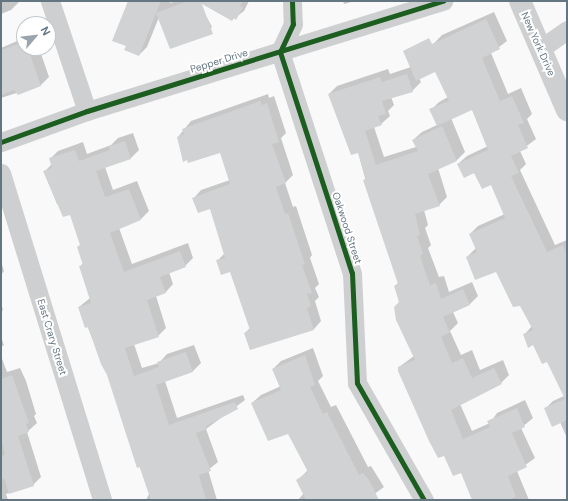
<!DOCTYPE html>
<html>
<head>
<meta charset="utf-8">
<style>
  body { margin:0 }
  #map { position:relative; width:568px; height:501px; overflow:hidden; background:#f9f9f9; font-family:"DM Sans",sans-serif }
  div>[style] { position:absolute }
  .shadow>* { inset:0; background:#0003 }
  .building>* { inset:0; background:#d0d2d3 }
  .minor>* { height:19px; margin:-9.5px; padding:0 9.5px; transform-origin:9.5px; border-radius:9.5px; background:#cecfd0 }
  .tertiary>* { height:22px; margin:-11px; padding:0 11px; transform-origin:11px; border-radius:11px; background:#cecfd0 }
  .cycleway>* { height:5px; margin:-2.5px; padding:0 2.5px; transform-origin:2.5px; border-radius:2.5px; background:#1b5e20 }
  span { translate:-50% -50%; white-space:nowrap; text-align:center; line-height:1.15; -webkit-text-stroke:4px #fff; paint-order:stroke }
  .street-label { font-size:10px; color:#657683 }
  .frame { position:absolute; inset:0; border:2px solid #657683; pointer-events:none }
  .north { position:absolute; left:16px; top:16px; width:40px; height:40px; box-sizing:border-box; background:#fff; border:1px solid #c1c8cd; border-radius:50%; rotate:62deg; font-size:11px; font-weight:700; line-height:16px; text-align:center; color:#657683 }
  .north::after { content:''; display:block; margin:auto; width:14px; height:18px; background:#99a4ac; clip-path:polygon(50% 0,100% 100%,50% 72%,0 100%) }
</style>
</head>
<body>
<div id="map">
  <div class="shadow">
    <div style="clip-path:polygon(1px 1px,19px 1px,19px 2px,11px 10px,1px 14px)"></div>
    <div style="clip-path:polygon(150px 1px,171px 1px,170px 3px,177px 1px,249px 1px,244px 11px,232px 20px,198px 1px,212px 27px,204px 35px,159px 17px,147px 47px,139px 55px)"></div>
    <div style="clip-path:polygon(343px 1px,355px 1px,344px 4px)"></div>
    <div style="clip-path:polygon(evenodd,494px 12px,507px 41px,491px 53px,508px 94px,521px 88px,532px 114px,527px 119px,536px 139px,520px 151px,526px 164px,520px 170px,555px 245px,567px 240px,567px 438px,560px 422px,545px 409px,553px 401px,564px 396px,548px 360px,524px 335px,532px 326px,521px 305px,496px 271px,467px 257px,476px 248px,470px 234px,478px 226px,505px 214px,492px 184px,458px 164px,467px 156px,488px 146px,472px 109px,451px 118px,465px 152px,457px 160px,438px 168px,447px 197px,439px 205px,424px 210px,428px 225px,425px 228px,431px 245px,428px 248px,439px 277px,444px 276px,449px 292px,472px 282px,478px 296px,470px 304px,453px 312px,458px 323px,450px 331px,461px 355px,472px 350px,480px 370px,503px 360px,509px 375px,501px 383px,460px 404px,472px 431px,490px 423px,497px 413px,525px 400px,533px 418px,521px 428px,535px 458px,517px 471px,529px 500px,474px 500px,461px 472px,399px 367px,414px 356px,395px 286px,399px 282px,372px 204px,358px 152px,329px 94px,337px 86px,388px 69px,390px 74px,411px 67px,442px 35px,494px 12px,436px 71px,448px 97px,439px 102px,431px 110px,437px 125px,422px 132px,413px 140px,416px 147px,384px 157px,374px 127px,381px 124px,390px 116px,388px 111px,394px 105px,391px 97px,412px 91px,421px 82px,419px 78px,436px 71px)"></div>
    <div style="clip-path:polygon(24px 38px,24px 48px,39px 48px,49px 77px,41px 85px,1px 98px,1px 48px)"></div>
    <div style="clip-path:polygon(268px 94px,269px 98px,274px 96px,286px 133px,281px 138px,293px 175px,285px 183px,293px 207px,296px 206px,312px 255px,310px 258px,319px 284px,315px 288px,319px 297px,315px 301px,321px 321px,314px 329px,250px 349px,245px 333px,250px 328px,231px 270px,217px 261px,225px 253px,210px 208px,194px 198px,201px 190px,230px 180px,221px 152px,178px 137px,191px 121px)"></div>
    <div style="clip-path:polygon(133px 133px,139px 150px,131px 158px,105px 167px,113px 190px,137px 181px,149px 211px,141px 219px,119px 228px,132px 264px,188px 243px,193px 258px,185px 266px,169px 272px,173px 284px,165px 293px,156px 296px,166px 328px,158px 336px,134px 344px,142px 368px,159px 363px,167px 354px,194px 345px,201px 363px,193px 371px,165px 381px,177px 418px,243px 395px,245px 400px,206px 429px,218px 462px,208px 470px,217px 500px,146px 500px,149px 494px,108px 375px,79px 307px,90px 298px,80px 267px,83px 263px,78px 247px,81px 244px,71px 214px,60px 203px,57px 204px,44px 172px,52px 164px,50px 159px,58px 151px,83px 142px,87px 154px,111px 145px,118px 138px)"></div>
    <div style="clip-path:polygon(1px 261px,4px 271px,1px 275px)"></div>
    <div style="clip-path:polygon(1px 303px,3px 310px,1px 312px)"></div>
    <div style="clip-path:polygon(1px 337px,4px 345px,1px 347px)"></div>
    <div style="clip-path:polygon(313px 348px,323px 376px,318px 381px,331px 407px,336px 405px,368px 467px,371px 466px,384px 487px,366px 500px,298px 500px,304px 493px,297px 481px,308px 470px,288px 432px,252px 403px,261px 395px,281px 386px,273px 369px,281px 361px)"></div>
    <div style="clip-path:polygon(1px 356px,7px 372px,20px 368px,26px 381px,36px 414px,34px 416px,37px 423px,27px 432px,41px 477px,33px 485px,6px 494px,8px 500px,1px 500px)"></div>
  </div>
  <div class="building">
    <div style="clip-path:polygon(128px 1px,161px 1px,156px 13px,188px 1px,243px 1px,240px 6px,243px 7px,236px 20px,234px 18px,232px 21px,202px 4px,213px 34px,170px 49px,156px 13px,139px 56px,124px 50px,126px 46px,112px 41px)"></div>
    <div style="clip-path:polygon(486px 19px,500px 49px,482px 58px,500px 101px,512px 96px,524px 123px,518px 125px,528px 148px,511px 156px,519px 173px,511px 176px,547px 252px,563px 245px,567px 255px,567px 420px,552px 427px,544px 408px,565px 399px,547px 362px,542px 364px,533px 345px,528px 348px,523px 334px,533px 330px,520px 306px,513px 307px,496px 272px,475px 280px,466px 257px,477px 252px,469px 234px,505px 218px,491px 185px,482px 189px,474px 173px,464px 178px,457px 164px,488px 150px,472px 110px,437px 126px,429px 109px,449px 101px,435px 72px,416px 81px,403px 51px,429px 38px,432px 44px)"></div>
    <div style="clip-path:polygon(24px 42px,24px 48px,28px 48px,41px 86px,18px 95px,14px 90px,1px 95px,1px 50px)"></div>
    <div style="clip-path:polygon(407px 74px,413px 92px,382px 101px,386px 114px,378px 116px,382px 125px,365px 131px,376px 165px,418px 151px,412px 140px,442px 126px,457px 161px,428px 174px,440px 206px,415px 214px,420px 235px,417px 236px,423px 254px,420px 256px,430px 285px,436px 283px,441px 299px,463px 289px,470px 305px,443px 317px,450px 332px,441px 337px,452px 363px,463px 358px,472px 378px,494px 368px,502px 384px,451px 410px,463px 439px,490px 427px,487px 421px,517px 408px,525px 427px,512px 433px,527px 467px,508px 476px,516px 497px,508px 500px,472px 500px,461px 473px,453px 476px,444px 456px,438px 458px,429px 441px,398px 371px,398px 367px,415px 360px,396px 320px,394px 307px,399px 302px,394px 286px,398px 284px,363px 180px,366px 179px,358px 153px,351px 155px,328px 94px,380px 77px,382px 82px)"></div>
    <div style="clip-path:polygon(260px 101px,262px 105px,267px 103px,279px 142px,272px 144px,286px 183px,276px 187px,285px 214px,288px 213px,305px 264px,302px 265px,312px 293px,307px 294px,311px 306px,307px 308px,314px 330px,250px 350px,244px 333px,250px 330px,230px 272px,221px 275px,216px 260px,225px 258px,210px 209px,198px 213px,192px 198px,230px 184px,220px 153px,188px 163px,187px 160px,183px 162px,177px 137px,184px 134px,182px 129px)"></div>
    <div style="clip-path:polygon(125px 141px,131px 159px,96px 171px,105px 197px,129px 189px,141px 220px,110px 233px,124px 272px,180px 251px,186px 267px,160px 277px,166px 293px,147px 300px,159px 337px,125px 348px,134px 376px,159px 367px,157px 362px,186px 352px,193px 372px,156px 385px,169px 425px,235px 402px,238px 409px,206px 426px,207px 429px,196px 433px,211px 471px,199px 475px,206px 500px,151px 500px,140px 467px,137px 468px,107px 375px,101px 364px,88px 327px,85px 328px,78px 307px,91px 303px,79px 266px,83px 265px,77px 247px,80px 245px,70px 215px,63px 217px,43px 171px,52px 168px,49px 158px,75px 150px,79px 161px,110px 150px,109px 146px)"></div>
    <div style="clip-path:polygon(305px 355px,315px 385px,310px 387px,323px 414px,327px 412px,359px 475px,363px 473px,369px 480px,379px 500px,306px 500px,296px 480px,308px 472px,288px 434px,268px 441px,251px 403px,281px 390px,272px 369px)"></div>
    <div style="clip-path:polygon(12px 375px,29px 423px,26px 424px,29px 432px,18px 436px,34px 486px,9px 494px,4px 478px,1px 480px,1px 456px,5px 455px,1px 438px,1px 379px)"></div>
  </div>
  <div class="minor">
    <div style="left:50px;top:1px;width:116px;rotate:71.4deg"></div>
    <div style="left:292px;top:1px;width:23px;rotate:88deg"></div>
    <div style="left:293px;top:24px;width:31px;rotate:115deg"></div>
    <div style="left:280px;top:52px;width:232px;rotate:72deg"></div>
    <div style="left:352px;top:273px;width:110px;rotate:87.4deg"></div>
    <div style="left:357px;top:383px;width:135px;rotate:60.2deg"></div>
    <div style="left:540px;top:49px;width:33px;rotate:-35deg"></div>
    <div style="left:1px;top:142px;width:91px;rotate:-19.8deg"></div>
    <div style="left:87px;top:111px;width:373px;rotate:-17.2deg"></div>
    <div style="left:1px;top:173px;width:342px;rotate:72.8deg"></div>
  </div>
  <div class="tertiary">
    <div style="left:520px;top:1px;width:119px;rotate:66.7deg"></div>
  </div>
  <div class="cycleway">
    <div style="left:292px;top:1px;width:23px;rotate:88deg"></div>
    <div style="left:293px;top:24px;width:31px;rotate:115deg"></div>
    <div style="left:280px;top:52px;width:232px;rotate:72deg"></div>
    <div style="left:352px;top:273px;width:110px;rotate:87.4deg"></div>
    <div style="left:357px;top:383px;width:135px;rotate:60.2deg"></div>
    <div style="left:1px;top:142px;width:91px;rotate:-19.8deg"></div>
    <div style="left:87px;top:111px;width:373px;rotate:-17.2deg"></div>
  </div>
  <div class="street-label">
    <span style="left:538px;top:44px;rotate:66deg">New York Drive</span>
    <span style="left:219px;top:61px;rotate:-17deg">Pepper Drive</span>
    <span style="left:347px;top:228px;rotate:72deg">Oakwood Street</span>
    <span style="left:52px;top:337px;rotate:73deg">East Crary Street</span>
  </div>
  <div class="frame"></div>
  <div class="north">N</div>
</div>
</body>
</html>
